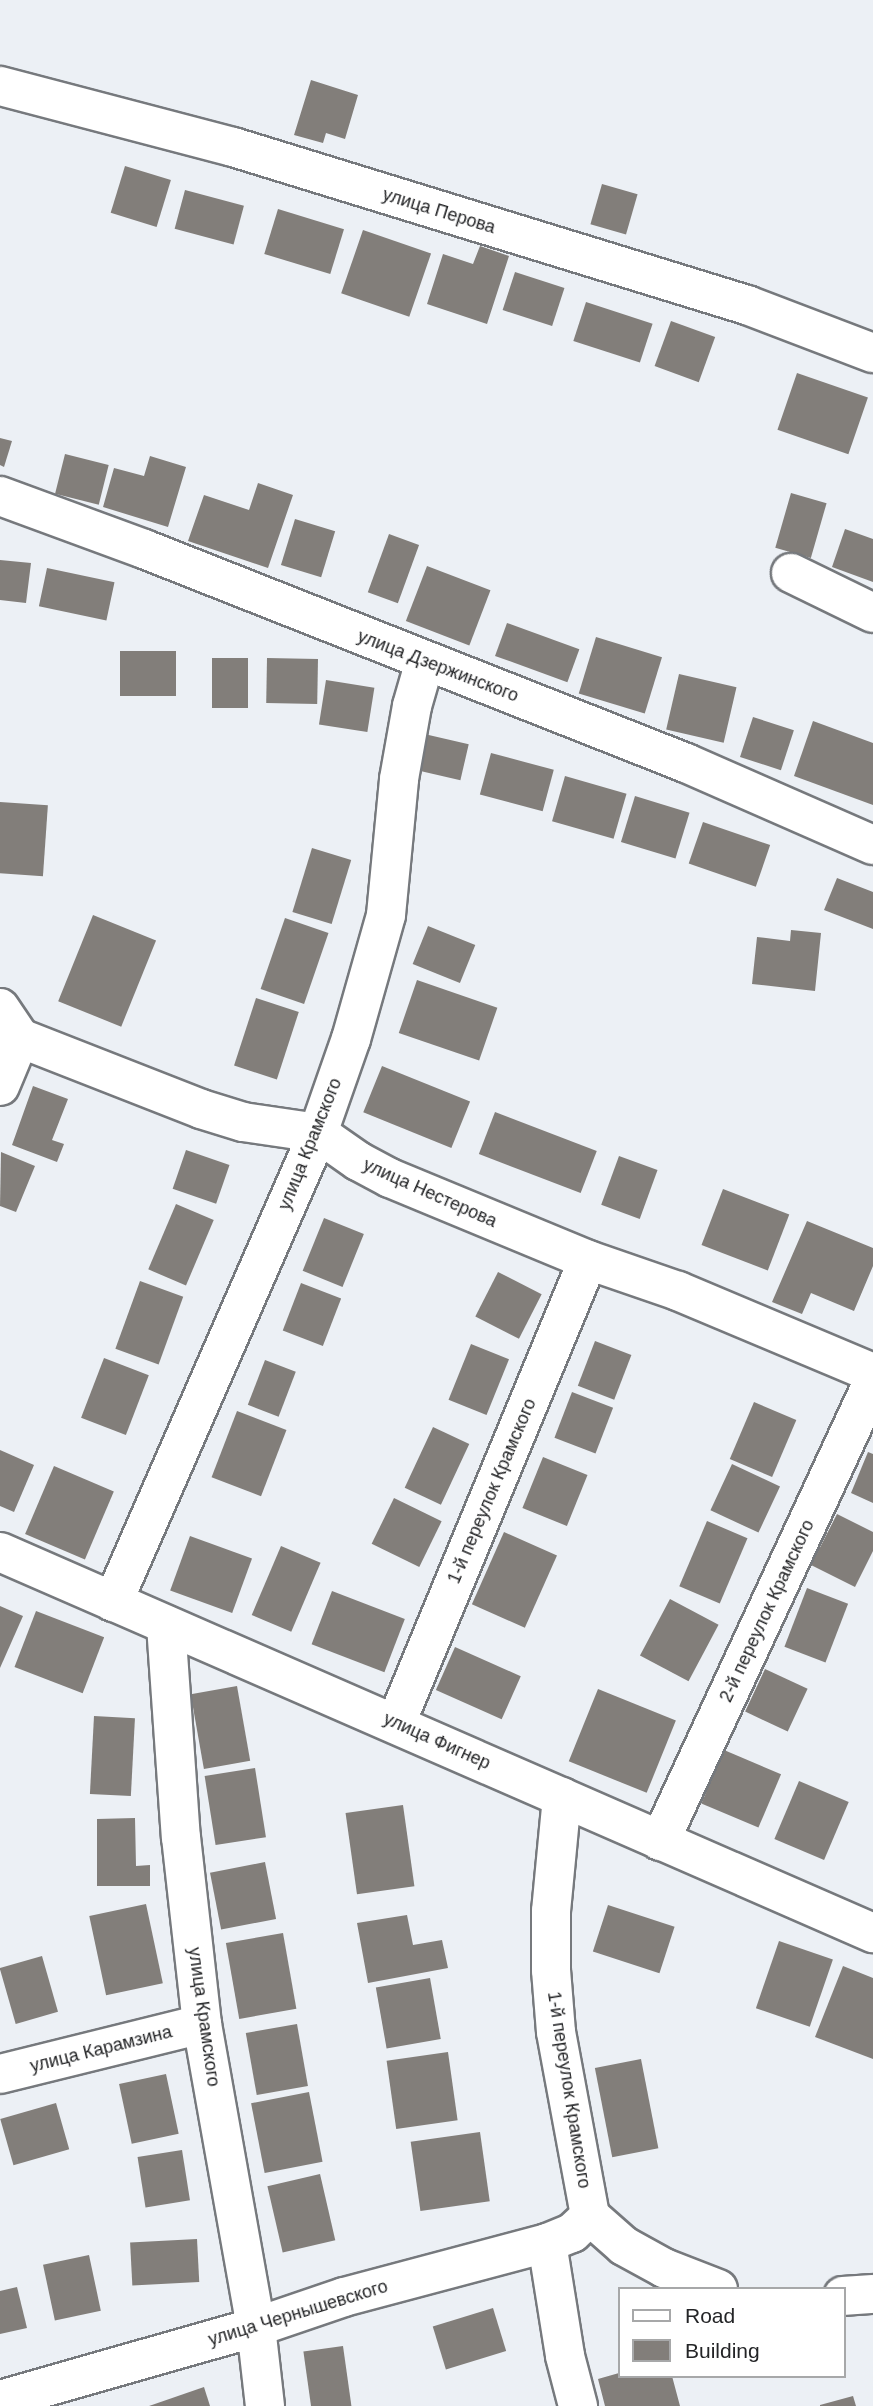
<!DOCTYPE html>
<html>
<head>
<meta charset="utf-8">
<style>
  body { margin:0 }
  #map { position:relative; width:873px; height:2406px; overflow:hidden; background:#ecf0f5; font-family:Arial,sans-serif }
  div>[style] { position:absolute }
  .building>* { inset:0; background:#827e7a; transform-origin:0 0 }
  .roads { filter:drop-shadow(2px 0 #76797d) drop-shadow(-2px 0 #76797d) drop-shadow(0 2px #76797d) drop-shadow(0 -2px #76797d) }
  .minor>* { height:38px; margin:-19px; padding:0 19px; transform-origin:19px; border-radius:19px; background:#fff }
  span { translate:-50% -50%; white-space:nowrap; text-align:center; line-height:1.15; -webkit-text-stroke:6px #fff; paint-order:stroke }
  .street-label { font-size:18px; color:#242527 }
  .legend { position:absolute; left:618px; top:2287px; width:228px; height:91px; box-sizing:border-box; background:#fff; border:2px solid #a7a8a9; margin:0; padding:9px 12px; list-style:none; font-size:21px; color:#242527 }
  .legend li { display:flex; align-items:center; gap:14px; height:35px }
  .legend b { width:35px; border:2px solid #a7a8a9 }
</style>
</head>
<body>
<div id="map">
  <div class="building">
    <div style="clip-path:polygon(311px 80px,358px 95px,345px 139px,326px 133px,323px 143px,294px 135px)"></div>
    <div style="left:125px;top:166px;width:48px;height:49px;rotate:17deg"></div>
    <div style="left:602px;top:184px;width:37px;height:42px;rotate:16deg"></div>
    <div style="left:185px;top:190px;width:61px;height:40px;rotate:15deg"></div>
    <div style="left:278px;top:209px;width:69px;height:47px;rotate:17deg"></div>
    <div style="left:363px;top:230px;width:72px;height:67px;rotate:19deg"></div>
    <div style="clip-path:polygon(480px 246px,509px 256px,487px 324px,427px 304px,443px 254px,473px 264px)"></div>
    <div style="left:515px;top:272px;width:52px;height:40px;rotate:18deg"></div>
    <div style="left:586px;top:302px;width:70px;height:41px;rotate:18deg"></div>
    <div style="left:671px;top:321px;width:47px;height:48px;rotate:20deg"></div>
    <div style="left:797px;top:373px;width:75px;height:60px;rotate:19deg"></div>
    <div style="clip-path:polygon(0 438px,12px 441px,4px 467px,0 465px)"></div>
    <div style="left:65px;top:454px;width:45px;height:41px;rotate:14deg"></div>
    <div style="clip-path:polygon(150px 456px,186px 467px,168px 527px,103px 507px,114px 468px,144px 476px)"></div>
    <div style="clip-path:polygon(258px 483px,293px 495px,268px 568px,188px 541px,204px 495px,249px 510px)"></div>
    <div style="left:791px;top:493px;width:37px;height:57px;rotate:16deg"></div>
    <div style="left:295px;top:519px;width:42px;height:48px;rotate:17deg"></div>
    <div style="clip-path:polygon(845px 529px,873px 539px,873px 582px,832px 567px)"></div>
    <div style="left:389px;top:534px;width:32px;height:62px;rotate:20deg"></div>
    <div style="clip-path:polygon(0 560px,31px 563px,26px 603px,0 600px)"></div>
    <div style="left:427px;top:566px;width:68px;height:59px;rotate:21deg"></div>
    <div style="left:47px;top:568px;width:69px;height:39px;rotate:12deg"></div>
    <div style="left:507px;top:623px;width:77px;height:35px;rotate:20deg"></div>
    <div style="left:596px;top:637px;width:69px;height:59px;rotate:17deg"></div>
    <div style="left:120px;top:651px;width:56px;height:45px"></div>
    <div style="left:212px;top:658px;width:36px;height:50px"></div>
    <div style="left:267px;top:658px;width:51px;height:45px;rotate:1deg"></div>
    <div style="left:679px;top:674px;width:59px;height:57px;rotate:13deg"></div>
    <div style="left:326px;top:680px;width:49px;height:45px;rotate:9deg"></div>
    <div style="left:753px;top:717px;width:43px;height:42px;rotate:18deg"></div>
    <div style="clip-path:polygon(813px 721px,873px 743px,873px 805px,794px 776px)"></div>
    <div style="left:420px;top:733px;width:50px;height:37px;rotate:13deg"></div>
    <div style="left:491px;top:753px;width:65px;height:43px;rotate:15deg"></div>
    <div style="left:565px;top:776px;width:64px;height:47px;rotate:16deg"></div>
    <div style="left:635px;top:796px;width:57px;height:48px;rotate:17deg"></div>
    <div style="left:0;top:802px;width:48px;height:71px;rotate:4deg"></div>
    <div style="left:703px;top:822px;width:71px;height:44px;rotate:19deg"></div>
    <div style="left:312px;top:848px;width:41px;height:67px;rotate:17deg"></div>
    <div style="clip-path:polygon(837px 878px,873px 892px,873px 929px,824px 910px)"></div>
    <div style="left:93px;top:915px;width:68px;height:93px;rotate:22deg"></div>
    <div style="left:285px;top:918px;width:46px;height:75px;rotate:19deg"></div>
    <div style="left:428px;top:926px;width:51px;height:41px;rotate:22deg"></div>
    <div style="clip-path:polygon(791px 930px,821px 933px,815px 991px,752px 984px,757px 937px,790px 941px)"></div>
    <div style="left:417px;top:980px;width:85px;height:56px;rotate:19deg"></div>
    <div style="left:256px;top:998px;width:45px;height:71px;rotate:18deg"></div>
    <div style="left:382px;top:1066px;width:95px;height:50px;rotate:22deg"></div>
    <div style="clip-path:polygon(33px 1086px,68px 1099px,52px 1140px,64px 1144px,57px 1162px,12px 1145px)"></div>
    <div style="left:495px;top:1112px;width:109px;height:45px;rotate:21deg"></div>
    <div style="left:186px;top:1150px;width:46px;height:41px;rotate:19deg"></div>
    <div style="clip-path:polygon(1px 1152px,35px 1166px,16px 1212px,0 1206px)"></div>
    <div style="left:619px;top:1156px;width:41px;height:52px;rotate:20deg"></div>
    <div style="left:723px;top:1189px;width:71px;height:60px;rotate:21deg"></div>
    <div style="left:176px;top:1204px;width:41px;height:71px;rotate:23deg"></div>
    <div style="left:324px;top:1218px;width:43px;height:57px;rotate:22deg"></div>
    <div style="clip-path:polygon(807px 1221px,873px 1248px,873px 1266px,854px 1311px,811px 1293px,802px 1314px,772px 1302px)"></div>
    <div style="left:498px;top:1272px;width:49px;height:50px;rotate:27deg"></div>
    <div style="left:140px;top:1281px;width:46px;height:72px;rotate:20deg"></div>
    <div style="left:301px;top:1283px;width:43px;height:51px;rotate:21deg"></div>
    <div style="left:595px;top:1341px;width:39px;height:48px;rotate:21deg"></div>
    <div style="left:471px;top:1344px;width:41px;height:60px;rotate:22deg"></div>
    <div style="left:104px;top:1358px;width:48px;height:64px;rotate:21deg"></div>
    <div style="left:265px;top:1360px;width:33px;height:48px;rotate:21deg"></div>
    <div style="left:572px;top:1392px;width:44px;height:49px;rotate:21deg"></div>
    <div style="left:754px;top:1402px;width:46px;height:62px;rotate:23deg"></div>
    <div style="left:237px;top:1411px;width:53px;height:71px;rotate:21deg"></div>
    <div style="left:433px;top:1427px;width:40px;height:67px;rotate:25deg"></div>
    <div style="clip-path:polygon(0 1450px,34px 1465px,14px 1512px,0 1506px)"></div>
    <div style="clip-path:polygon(868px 1452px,873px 1454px,873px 1503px,851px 1493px)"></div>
    <div style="left:543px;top:1457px;width:48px;height:55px;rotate:22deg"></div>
    <div style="left:732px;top:1464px;width:53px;height:51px;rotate:25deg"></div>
    <div style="left:54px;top:1466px;width:65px;height:74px;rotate:23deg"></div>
    <div style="left:394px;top:1498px;width:53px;height:51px;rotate:26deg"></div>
    <div style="clip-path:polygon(837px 1514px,873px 1532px,873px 1551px,855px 1587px,811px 1565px)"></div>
    <div style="left:707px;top:1521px;width:44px;height:71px;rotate:23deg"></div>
    <div style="left:504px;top:1532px;width:58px;height:79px;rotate:24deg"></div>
    <div style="left:190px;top:1536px;width:66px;height:58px;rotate:20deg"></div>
    <div style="left:281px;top:1546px;width:43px;height:75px;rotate:23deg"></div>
    <div style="left:807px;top:1588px;width:44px;height:63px;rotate:21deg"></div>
    <div style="left:332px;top:1591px;width:78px;height:57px;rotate:21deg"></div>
    <div style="left:670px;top:1599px;width:55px;height:64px;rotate:28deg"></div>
    <div style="clip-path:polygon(0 1606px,23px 1616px,0 1668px)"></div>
    <div style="left:36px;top:1611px;width:73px;height:60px;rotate:21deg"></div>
    <div style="left:455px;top:1647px;width:72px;height:47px;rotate:24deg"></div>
    <div style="left:765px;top:1669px;width:47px;height:47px;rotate:25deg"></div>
    <div style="left:237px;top:1686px;width:76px;height:47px;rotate:80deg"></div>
    <div style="left:598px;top:1689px;width:84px;height:78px;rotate:22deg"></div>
    <div style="left:94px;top:1716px;width:41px;height:78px;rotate:3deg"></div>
    <div style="left:724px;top:1750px;width:62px;height:58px;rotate:23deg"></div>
    <div style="left:255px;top:1768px;width:70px;height:51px;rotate:81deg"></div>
    <div style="left:799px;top:1781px;width:54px;height:63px;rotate:23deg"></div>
    <div style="left:403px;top:1805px;width:82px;height:58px;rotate:82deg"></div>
    <div style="clip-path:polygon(135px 1818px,136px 1866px,150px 1865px,150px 1886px,97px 1886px,97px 1819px)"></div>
    <div style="left:265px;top:1862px;width:58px;height:56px;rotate:79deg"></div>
    <div style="left:146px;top:1904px;width:81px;height:58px;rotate:78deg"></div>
    <div style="left:608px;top:1905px;width:70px;height:49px;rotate:18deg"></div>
    <div style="clip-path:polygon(407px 1915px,413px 1945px,442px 1940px,448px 1968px,368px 1983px,357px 1923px)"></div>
    <div style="left:283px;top:1933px;width:77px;height:58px;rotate:80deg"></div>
    <div style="left:779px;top:1941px;width:57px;height:71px;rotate:19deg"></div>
    <div style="left:42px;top:1956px;width:58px;height:44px;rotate:74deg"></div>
    <div style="clip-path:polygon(843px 1966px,873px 1978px,873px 2059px,815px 2037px)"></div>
    <div style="left:430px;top:1978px;width:62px;height:55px;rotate:80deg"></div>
    <div style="left:297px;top:2024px;width:63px;height:52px;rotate:80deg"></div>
    <div style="left:448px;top:2052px;width:69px;height:62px;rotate:82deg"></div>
    <div style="left:641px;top:2059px;width:91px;height:47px;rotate:79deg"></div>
    <div style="left:166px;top:2074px;width:61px;height:48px;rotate:78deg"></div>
    <div style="left:309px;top:2092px;width:71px;height:59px;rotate:79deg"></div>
    <div style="left:56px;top:2103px;width:48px;height:58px;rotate:74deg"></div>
    <div style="left:480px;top:2132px;width:70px;height:70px;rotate:82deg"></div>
    <div style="left:182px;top:2150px;width:51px;height:45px;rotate:81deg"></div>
    <div style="left:320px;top:2174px;width:68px;height:54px;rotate:77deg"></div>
    <div style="left:197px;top:2239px;width:43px;height:67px;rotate:87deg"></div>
    <div style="left:89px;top:2255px;width:57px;height:47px;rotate:78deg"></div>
    <div style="clip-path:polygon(17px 2287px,27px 2328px,0 2334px,0 2291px)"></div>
    <div style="left:493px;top:2308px;width:45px;height:63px;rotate:73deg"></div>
    <div style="left:343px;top:2346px;width:61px;height:40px;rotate:82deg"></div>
    <div style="clip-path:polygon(619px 2373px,619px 2376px,672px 2376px,680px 2406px,605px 2406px,598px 2379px)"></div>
    <div style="clip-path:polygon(204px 2387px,210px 2406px,149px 2406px)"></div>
    <div style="clip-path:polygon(853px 2396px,856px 2406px,820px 2406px,820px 2405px)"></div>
  </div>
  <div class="roads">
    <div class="minor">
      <div style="left:0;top:86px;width:241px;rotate:14.7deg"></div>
      <div style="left:233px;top:147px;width:538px;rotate:17.09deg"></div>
      <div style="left:747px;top:305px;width:135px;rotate:20.9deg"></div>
      <div style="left:0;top:496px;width:153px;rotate:20.2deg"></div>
      <div style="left:144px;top:549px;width:583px;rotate:21.55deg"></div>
      <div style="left:686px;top:763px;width:204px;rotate:23.7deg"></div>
      <div style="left:791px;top:573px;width:91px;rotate:26deg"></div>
      <div style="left:0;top:1008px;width:36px;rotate:56deg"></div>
      <div style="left:20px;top:1038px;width:194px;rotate:21.4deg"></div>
      <div style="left:201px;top:1109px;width:44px;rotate:17.2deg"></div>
      <div style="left:243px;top:1122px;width:76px;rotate:8.3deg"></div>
      <div style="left:318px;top:1133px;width:49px;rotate:35deg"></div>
      <div style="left:358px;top:1161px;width:36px;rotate:28deg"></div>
      <div style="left:390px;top:1178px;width:214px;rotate:22.5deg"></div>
      <div style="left:588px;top:1260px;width:95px;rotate:19deg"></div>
      <div style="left:678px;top:1291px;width:212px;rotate:22.8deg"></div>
      <div style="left:0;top:1086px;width:52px;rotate:-67.4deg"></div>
      <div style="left:0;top:1552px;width:953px;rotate:23.58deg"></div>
      <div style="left:113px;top:1602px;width:512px;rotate:-66.39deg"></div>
      <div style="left:318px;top:1133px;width:100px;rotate:-70.7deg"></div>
      <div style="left:351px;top:1039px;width:129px;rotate:-74.2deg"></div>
      <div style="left:386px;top:915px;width:137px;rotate:-84.5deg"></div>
      <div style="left:399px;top:779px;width:74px;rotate:-79.9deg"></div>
      <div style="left:412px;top:706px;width:47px;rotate:-73.9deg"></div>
      <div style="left:166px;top:1625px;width:213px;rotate:86deg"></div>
      <div style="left:181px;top:1837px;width:188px;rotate:83.6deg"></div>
      <div style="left:202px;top:2024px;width:308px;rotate:79.9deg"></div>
      <div style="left:256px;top:2327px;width:80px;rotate:83.5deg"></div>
      <div style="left:396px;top:1723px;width:501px;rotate:-67.48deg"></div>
      <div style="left:562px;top:1797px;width:115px;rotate:95.5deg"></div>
      <div style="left:551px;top:1911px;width:59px;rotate:90deg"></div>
      <div style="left:551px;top:1970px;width:62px;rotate:85.4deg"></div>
      <div style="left:556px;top:2032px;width:187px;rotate:79.5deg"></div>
      <div style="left:660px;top:1841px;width:506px;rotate:-65.11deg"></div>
      <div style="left:0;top:2074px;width:208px;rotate:-13.9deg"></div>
      <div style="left:590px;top:2216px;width:45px;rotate:41.4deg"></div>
      <div style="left:624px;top:2246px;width:46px;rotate:28.8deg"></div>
      <div style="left:664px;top:2268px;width:58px;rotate:21.3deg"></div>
      <div style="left:547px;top:2243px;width:114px;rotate:80.9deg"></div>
      <div style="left:565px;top:2356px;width:52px;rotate:75.4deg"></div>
      <div style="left:843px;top:2296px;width:30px;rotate:-4deg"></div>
      <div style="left:0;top:2400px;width:266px;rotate:-15.9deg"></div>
      <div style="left:256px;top:2327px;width:93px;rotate:-18.8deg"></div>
      <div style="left:344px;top:2297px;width:210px;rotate:-14.9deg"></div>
      <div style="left:547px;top:2243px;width:27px;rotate:-22deg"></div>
      <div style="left:572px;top:2233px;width:25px;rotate:-43deg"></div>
    </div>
  </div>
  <div class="street-label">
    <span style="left:439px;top:211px;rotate:17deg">улица Перова</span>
    <span style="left:438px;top:666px;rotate:21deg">улица Дзержинского</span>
    <span style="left:310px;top:1144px;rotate:-68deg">улица Крамского</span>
    <span style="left:430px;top:1193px;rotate:24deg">улица Нестерова</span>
    <span style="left:492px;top:1491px;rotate:-67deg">1-й переулок Крамского</span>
    <span style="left:767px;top:1611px;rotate:-65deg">2-й переулок Крамского</span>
    <span style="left:437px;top:1741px;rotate:24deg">улица Фигнер</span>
    <span style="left:204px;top:2017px;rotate:82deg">улица Крамского</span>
    <span style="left:101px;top:2049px;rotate:-14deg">улица Карамзина</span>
    <span style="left:569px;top:2090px;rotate:81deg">1-й переулок Крамского</span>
    <span style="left:298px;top:2313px;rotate:-17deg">улица Чернышевского</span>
  </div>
  <ul class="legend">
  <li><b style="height:9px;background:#fff"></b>Road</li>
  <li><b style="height:19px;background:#827e7a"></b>Building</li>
  </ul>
</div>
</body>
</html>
